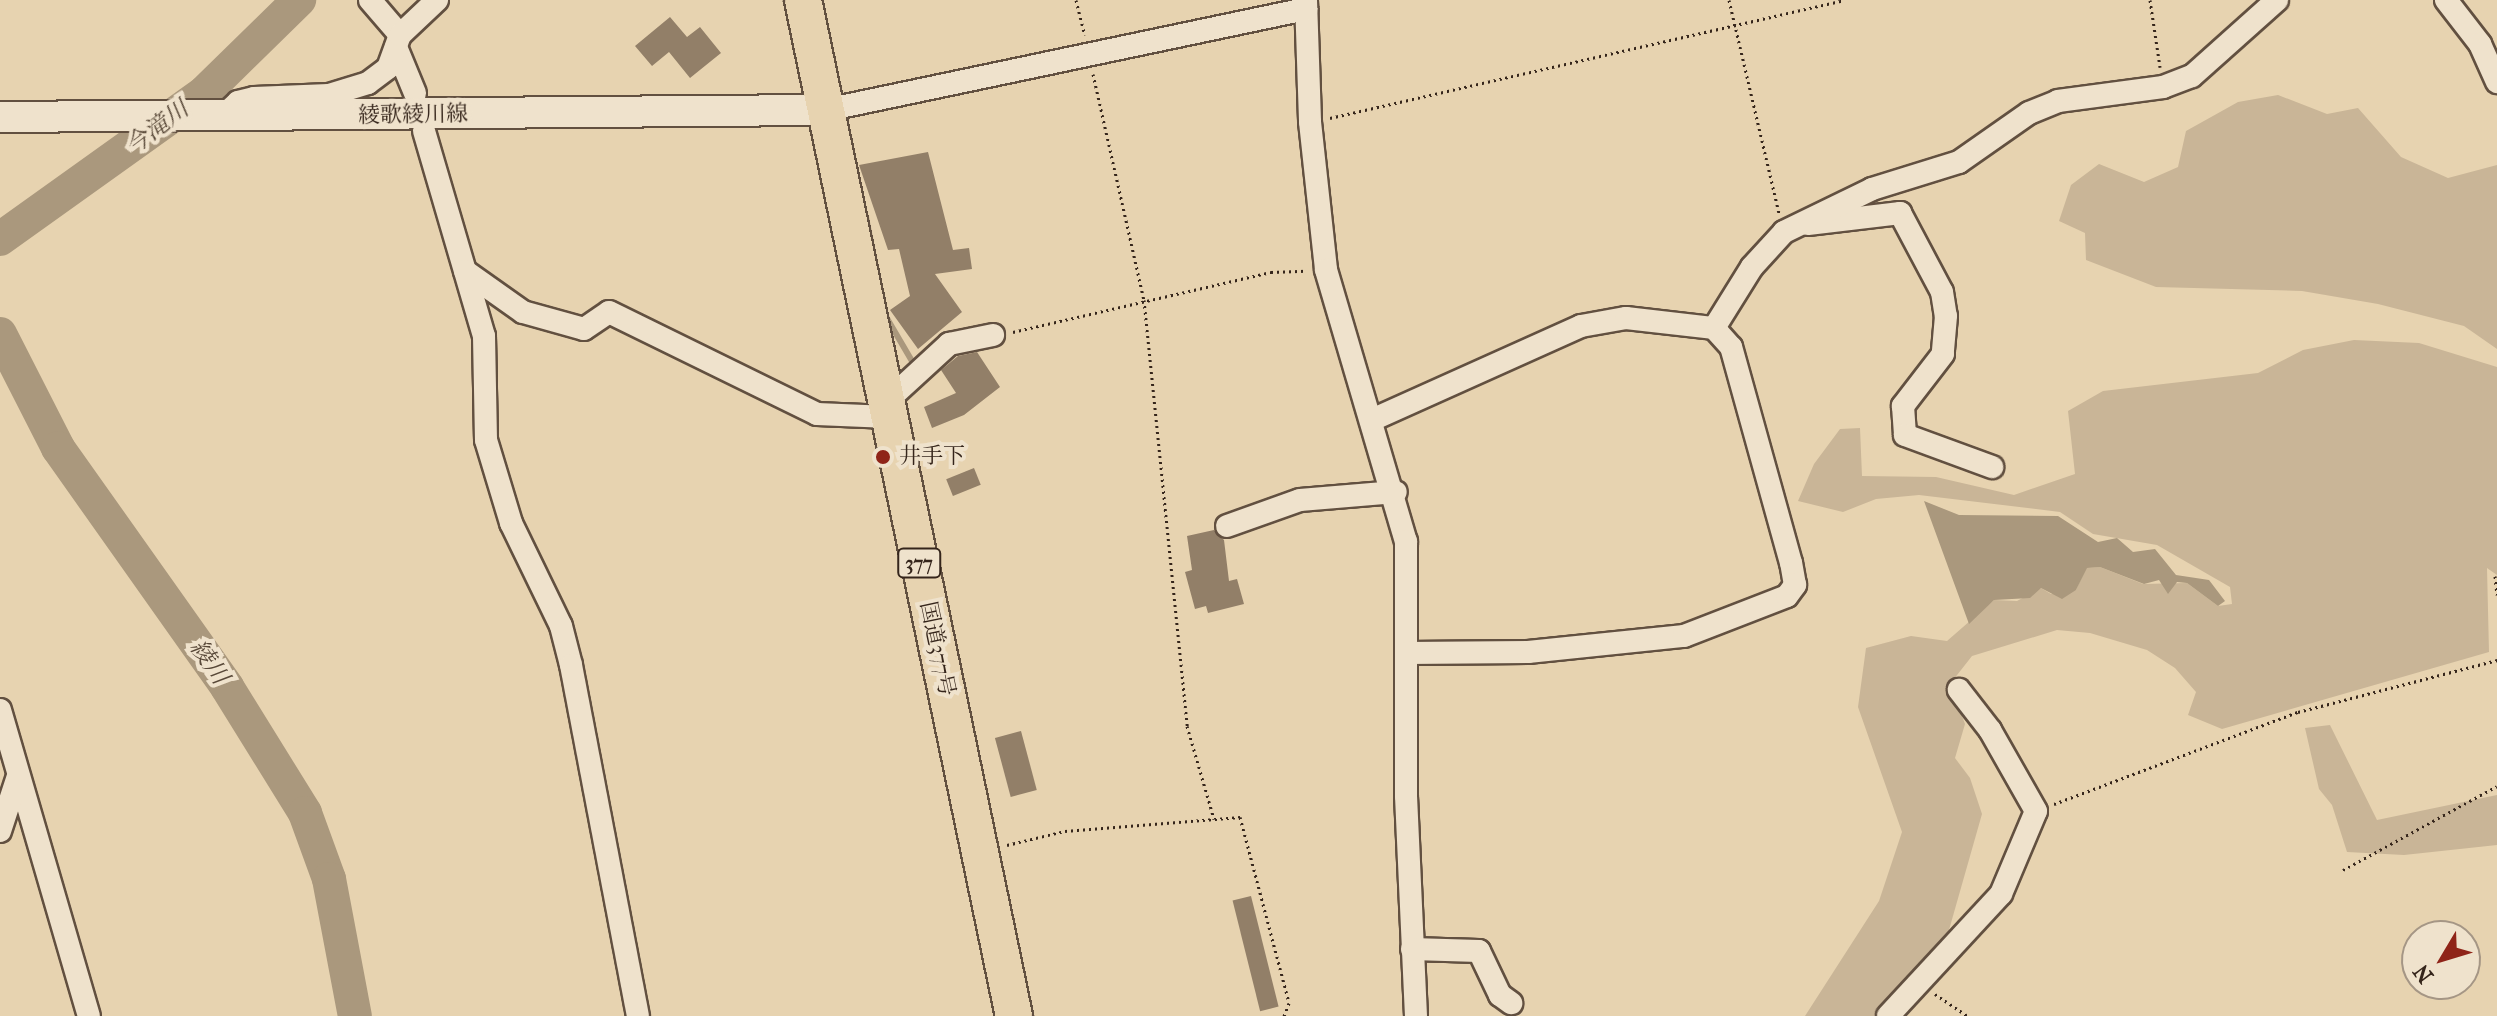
<!DOCTYPE html>
<html>
<head>
<meta charset="utf-8">
<style>
  body { margin:0 }
  #map { position:relative; width:2497px; height:1016px; overflow:hidden; background:#e7d3b0; font-family:"IM FELL French Canon","Noto Serif JP",serif }
  div>[style] { position:absolute }
  .green>* { inset:0; background:#c9b597 }
  .water>* { inset:0; background:#aa987d }
  .stream>* { height:6px; margin:-3px; padding:0 3px; transform-origin:3px; border-radius:3px; background:#aa987d }
  .river>* { height:34px; margin:-17px; padding:0 17px; transform-origin:17px; border-radius:17px; background:#aa987d }
  .building>* { inset:0; background:#927f68; transform-origin:0 0 }
  .path>* { height:3px; margin-top:-1.5px; transform-origin:0; background:repeating-linear-gradient(90deg,#35251b 0 2px,transparent 0 6px) }
  .roads { filter:drop-shadow(2px 0 #625040) drop-shadow(-2px 0 #625040) drop-shadow(0 2px #625040) drop-shadow(0 -2px #625040) }
  .minor>* { height:22px; margin:-11px; padding:0 11px; transform-origin:11px; border-radius:11px; background:#efe2cc }
  .secondary>* { height:30px; margin:-15px; padding:0 15px; transform-origin:15px; border-radius:15px; background:#efe2cc }
  .trunk>* { height:36px; margin:-18px; padding:0 18px; transform-origin:18px; border-radius:18px; background:#e7d3b0 }
  .dots>* { width:22px; height:22px; translate:-50% -50%; box-sizing:border-box; border:4px solid #efe2cc; border-radius:50% }
  span { translate:-50% -50%; white-space:nowrap; text-align:center; line-height:1.15; -webkit-text-stroke:8px #efe2cc; paint-order:stroke }
  .shield-label span { padding:2px 6px; background:#efe2cc; border:2px solid; border-radius:6px; -webkit-text-stroke-width:0 }
  .shield-label { font-size:20px; color:#35251b; font-weight:700 }
  .street-label { font-size:22px; color:#35251b }
  .poi-label { font-size:22px; color:#35251b }
  .left { translate:0 -50%; text-align:left }
  .water-label { font-size:24px; color:#584838; font-style:italic }
  .north { position:absolute; left:2401px; top:920px; width:80px; height:80px; box-sizing:border-box; background:#efe2cc; border:2px solid #a59685; border-radius:50%; rotate:232deg; font-size:22px; font-weight:700; line-height:32px; text-align:center; color:#35251b }
  .north::after { content:''; display:block; margin:auto; width:28px; height:36px; background:#8f2418; clip-path:polygon(50% 0,100% 100%,50% 72%,0 100%) }
</style>
</head>
<body>
<div id="map">
  <div class="green">
    <div style="clip-path:polygon(2278px 95px,2327px 114px,2358px 108px,2401px 157px,2448px 178px,2497px 165px,2497px 349px,2464px 326px,2378px 304px,2302px 291px,2156px 287px,2086px 260px,2085px 233px,2059px 221px,2071px 185px,2099px 164px,2144px 182px,2178px 167px,2186px 131px,2238px 102px)"></div>
    <div style="clip-path:polygon(2354px 340px,2419px 343px,2497px 367px,2497px 575px,2487px 568px,2489px 652px,2222px 729px,2188px 715px,2196px 692px,2175px 668px,2147px 650px,2090px 633px,2057px 630px,1972px 656px,1950px 684px,1965px 724px,1955px 758px,1970px 778px,1982px 814px,1947px 937px,1874px 1016px,1805px 1016px,1879px 901px,1902px 832px,1858px 707px,1866px 648px,1911px 636px,1947px 641px,1994px 600px,2017px 601px,2041px 588px,2051px 594px,2076px 590px,2086px 568px,2100px 567px,2143px 584px,2187px 583px,2218px 606px,2232px 604px,2230px 587px,2157px 545px,2093px 534px,2060px 512px,1919px 495px,1876px 499px,1843px 512px,1798px 501px,1814px 464px,1840px 429px,1860px 428px,1862px 476px,1936px 477px,2014px 495px,2075px 474px,2068px 411px,2103px 391px,2258px 373px,2303px 350px)"></div>
    <div style="clip-path:polygon(2330px 725px,2377px 820px,2497px 795px,2497px 845px,2404px 855px,2347px 852px,2332px 805px,2319px 789px,2305px 728px)"></div>
  </div>
  <div class="water">
    <div style="clip-path:polygon(1924px 501px,1959px 515px,2058px 516px,2098px 542px,2117px 538px,2133px 552px,2155px 549px,2176px 575px,2209px 580px,2225px 601px,2218px 606px,2187px 583px,2177px 582px,2168px 594px,2159px 580px,2144px 584px,2100px 567px,2087px 568px,2076px 590px,2062px 599px,2041px 588px,2030px 598px,1994px 600px,1969px 624px)"></div>
  </div>
  <div class="stream">
    <div style="left:866px;top:217px;width:53px;rotate:79.1deg"></div>
    <div style="left:885px;top:315px;width:56px;rotate:59.7deg"></div>
  </div>
  <div class="river">
    <div style="left:0;top:239px;width:252px;rotate:-35.6deg"></div>
    <div style="left:205px;top:92px;width:132px;rotate:-44.4deg"></div>
    <div style="left:0;top:334px;width:128px;rotate:63deg"></div>
    <div style="left:58px;top:448px;width:293px;rotate:54.7deg"></div>
    <div style="left:227px;top:687px;width:148px;rotate:58.2deg"></div>
    <div style="left:305px;top:813px;width:70px;rotate:70deg"></div>
    <div style="left:329px;top:879px;width:139px;rotate:79.3deg"></div>
  </div>
  <div class="building">
    <div style="clip-path:polygon(670px 17px,687px 37px,700px 27px,721px 53px,690px 78px,669px 52px,652px 66px,635px 46px)"></div>
    <div style="clip-path:polygon(928px 152px,953px 250px,969px 248px,972px 269px,935px 274px,962px 312px,918px 349px,890px 310px,910px 296px,899px 249px,888px 250px,859px 165px)"></div>
    <div style="clip-path:polygon(977px 352px,1000px 387px,964px 415px,932px 428px,924px 407px,956px 393px,941px 370px,958px 356px)"></div>
    <div style="left:974px;top:468px;width:18px;height:30px;rotate:68deg"></div>
    <div style="clip-path:polygon(1214px 530px,1224px 540px,1229px 581px,1237px 579px,1244px 604px,1208px 613px,1206px 606px,1195px 609px,1185px 572px,1192px 570px,1187px 536px)"></div>
    <div style="left:1021px;top:731px;width:61px;height:27px;rotate:75deg"></div>
    <div style="left:1251px;top:896px;width:114px;height:19px;rotate:76deg"></div>
  </div>
  <div class="path">
    <div style="left:1076px;top:0;width:36px;rotate:76deg"></div>
    <div style="left:1729px;top:0;width:219px;rotate:76.8deg"></div>
    <div style="left:2150px;top:0;width:68px;rotate:81.5deg"></div>
    <div style="left:1093px;top:74px;width:232px;rotate:77.3deg"></div>
    <div style="left:1144px;top:300px;width:428px;rotate:84.2deg"></div>
    <div style="left:1187px;top:726px;width:97px;rotate:73.8deg"></div>
    <div style="left:1330px;top:118px;width:528px;rotate:-12.91deg"></div>
    <div style="left:1013px;top:332px;width:265px;rotate:-13.1deg"></div>
    <div style="left:1271px;top:272px;width:35px;rotate:-2deg"></div>
    <div style="left:2495px;top:576px;width:19px;rotate:84deg"></div>
    <div style="left:2054px;top:804px;width:261px;rotate:-20.7deg"></div>
    <div style="left:2298px;top:712px;width:206px;rotate:-14.6deg"></div>
    <div style="left:1007px;top:845px;width:60px;rotate:-13.6deg"></div>
    <div style="left:1065px;top:831px;width:176px;rotate:-4.6deg"></div>
    <div style="left:1240px;top:817px;width:192px;rotate:75.2deg"></div>
    <div style="left:1289px;top:1003px;width:14px;rotate:111deg"></div>
    <div style="left:2343px;top:870px;width:175px;rotate:-28.6deg"></div>
    <div style="left:1935px;top:994px;width:40px;rotate:34deg"></div>
  </div>
  <div class="roads">
    <div class="minor">
      <div style="left:370px;top:0;width:46px;rotate:49.4deg"></div>
      <div style="left:1306px;top:0;width:122px;rotate:88.1deg"></div>
      <div style="left:1310px;top:122px;width:149px;rotate:83.8deg"></div>
      <div style="left:1326px;top:270px;width:283px;rotate:73.6deg"></div>
      <div style="left:1406px;top:541px;width:255px;rotate:90deg"></div>
      <div style="left:1406px;top:796px;width:220px;rotate:87.4deg"></div>
      <div style="left:2446px;top:0;width:56px;rotate:52.3deg"></div>
      <div style="left:2480px;top:44px;width:42px;rotate:65.9deg"></div>
      <div style="left:396px;top:47px;width:50px;rotate:67.6deg"></div>
      <div style="left:826px;top:110px;width:491px;rotate:-11.9deg"></div>
      <div style="left:222px;top:117px;width:22px;rotate:-43deg"></div>
      <div style="left:238px;top:102px;width:16px;rotate:-14deg"></div>
      <div style="left:254px;top:98px;width:75px;rotate:-2.3deg"></div>
      <div style="left:329px;top:95px;width:41px;rotate:-17.1deg"></div>
      <div style="left:368px;top:83px;width:25px;rotate:-37deg"></div>
      <div style="left:388px;top:68px;width:35px;rotate:-70deg"></div>
      <div style="left:400px;top:35px;width:51px;rotate:-43.4deg"></div>
      <div style="left:424px;top:131px;width:214px;rotate:73.7deg"></div>
      <div style="left:484px;top:336px;width:104px;rotate:88.9deg"></div>
      <div style="left:486px;top:440px;width:87px;rotate:73.2deg"></div>
      <div style="left:511px;top:523px;width:114px;rotate:64.1deg"></div>
      <div style="left:561px;top:626px;width:40px;rotate:75.6deg"></div>
      <div style="left:571px;top:665px;width:357px;rotate:79.2deg"></div>
      <div style="left:1808px;top:224px;width:93px;rotate:-6.8deg"></div>
      <div style="left:1900px;top:213px;width:89px;rotate:62deg"></div>
      <div style="left:1942px;top:292px;width:24px;rotate:81deg"></div>
      <div style="left:1946px;top:316px;width:38px;rotate:95deg"></div>
      <div style="left:1943px;top:354px;width:66px;rotate:127.6deg"></div>
      <div style="left:1903px;top:406px;width:29px;rotate:86deg"></div>
      <div style="left:1905px;top:435px;width:93px;rotate:20.2deg"></div>
      <div style="left:465px;top:271px;width:71px;rotate:35.3deg"></div>
      <div style="left:523px;top:312px;width:63px;rotate:15.6deg"></div>
      <div style="left:584px;top:329px;width:30px;rotate:-34deg"></div>
      <div style="left:609px;top:312px;width:232px;rotate:26.1deg"></div>
      <div style="left:817px;top:414px;width:72px;rotate:2.4deg"></div>
      <div style="left:886px;top:402px;width:86px;rotate:-42.6deg"></div>
      <div style="left:949px;top:344px;width:45px;rotate:-11.6deg"></div>
      <div style="left:1374px;top:419px;width:227px;rotate:-24.2deg"></div>
      <div style="left:1581px;top:326px;width:46px;rotate:-10.1deg"></div>
      <div style="left:1626px;top:318px;width:89px;rotate:6.5deg"></div>
      <div style="left:1714px;top:328px;width:72px;rotate:-58.1deg"></div>
      <div style="left:1752px;top:267px;width:47px;rotate:-47.6deg"></div>
      <div style="left:1784px;top:232px;width:98px;rotate:-26deg"></div>
      <div style="left:1872px;top:189px;width:91px;rotate:-17.2deg"></div>
      <div style="left:1959px;top:162px;width:85px;rotate:-35deg"></div>
      <div style="left:2029px;top:113px;width:31px;rotate:-22deg"></div>
      <div style="left:2058px;top:101px;width:106px;rotate:-7.6deg"></div>
      <div style="left:2163px;top:87px;width:31px;rotate:-21deg"></div>
      <div style="left:2192px;top:76px;width:114px;rotate:-41.8deg"></div>
      <div style="left:1227px;top:526px;width:77px;rotate:-19.6deg"></div>
      <div style="left:1300px;top:500px;width:96px;rotate:-4.8deg"></div>
      <div style="left:1406px;top:653px;width:122px;rotate:-0.5deg"></div>
      <div style="left:1528px;top:652px;width:157px;rotate:-5.9deg"></div>
      <div style="left:1684px;top:636px;width:110px;rotate:-21.2deg"></div>
      <div style="left:1787px;top:596px;width:14px;rotate:-54deg"></div>
      <div style="left:1795px;top:585px;width:22px;rotate:-100deg"></div>
      <div style="left:1791px;top:563px;width:224px;rotate:-105.5deg"></div>
      <div style="left:1731px;top:347px;width:25px;rotate:-132deg"></div>
      <div style="left:0;top:710px;width:319px;rotate:73.8deg"></div>
      <div style="left:0;top:831px;width:58px;rotate:-71.9deg"></div>
      <div style="left:1412px;top:949px;width:67px;rotate:1.7deg"></div>
      <div style="left:1479px;top:951px;width:49px;rotate:64.5deg"></div>
      <div style="left:1500px;top:995px;width:14px;rotate:36deg"></div>
      <div style="left:1888px;top:1016px;width:166px;rotate:-47.2deg"></div>
      <div style="left:2001px;top:894px;width:90px;rotate:-67.1deg"></div>
      <div style="left:2036px;top:811px;width:93px;rotate:-119.6deg"></div>
      <div style="left:1990px;top:730px;width:51px;rotate:-127.8deg"></div>
    </div>
    <div class="secondary">
      <div style="left:0;top:117px;width:826px;rotate:-0.49deg"></div>
    </div>
    <div class="trunk">
      <div style="left:803px;top:0;width:1038px;rotate:78.27deg"></div>
    </div>
  </div>
  <div class="dots">
    <div style="left:883px;top:457px;background:#8f2418"></div>
  </div>
  <div class="shield-label">
    <span style="left:919px;top:563px">377</span>
  </div>
  <div class="street-label">
    <span style="left:413px;top:115px;rotate:-1deg">綾歌綾川線</span>
    <span style="left:937px;top:649px;rotate:78deg">国道377号</span>
  </div>
  <div class="poi-label">
    <span class="left" style="left:899px;top:457px">井手下</span>
  </div>
  <div class="water-label">
    <span style="left:157px;top:128px;rotate:-37deg">今滝川</span>
    <span style="left:209px;top:662px;rotate:55deg">綾川</span>
  </div>
  <div class="north">N</div>
</div>
</body>
</html>
